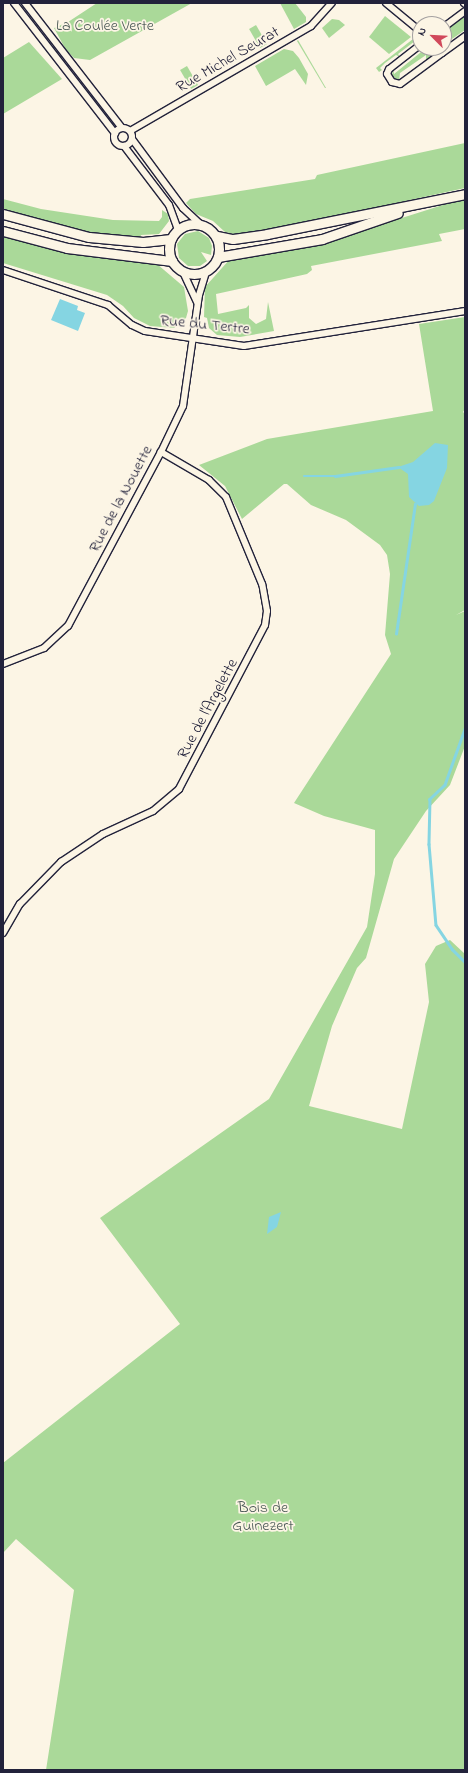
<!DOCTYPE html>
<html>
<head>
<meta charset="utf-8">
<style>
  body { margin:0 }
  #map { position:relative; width:468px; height:1773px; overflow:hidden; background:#fcf5e5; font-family:"Indie Flower",sans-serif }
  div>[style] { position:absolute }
  .green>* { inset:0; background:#aad999; transform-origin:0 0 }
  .water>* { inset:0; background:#85d5e2 }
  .stream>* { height:2.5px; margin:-1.25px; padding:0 1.25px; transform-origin:1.25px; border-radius:1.25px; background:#85d5e2 }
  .roads { filter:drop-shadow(1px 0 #22223b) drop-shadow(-1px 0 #22223b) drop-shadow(0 1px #22223b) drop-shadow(0 -1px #22223b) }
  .minor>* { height:6px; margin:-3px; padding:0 3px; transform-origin:3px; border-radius:3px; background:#fcf5e5 }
  .minor>.ring { margin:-3px; padding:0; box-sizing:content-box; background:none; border:6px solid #fcf5e5; border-radius:50% }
  .secondary>* { height:9px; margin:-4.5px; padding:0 4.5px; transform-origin:4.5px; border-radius:4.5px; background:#fcf5e5 }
  .secondary>.ring { margin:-4.5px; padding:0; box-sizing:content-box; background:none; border:9px solid #fcf5e5; border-radius:50% }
  span { translate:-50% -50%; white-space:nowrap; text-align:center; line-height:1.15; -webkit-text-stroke:3.5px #fcf5e5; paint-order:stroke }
  .park-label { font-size:16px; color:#4b5957 }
  .street-label { font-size:16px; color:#22223b }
  .frame { position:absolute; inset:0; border:4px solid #22223b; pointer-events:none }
  .north { position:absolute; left:412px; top:16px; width:40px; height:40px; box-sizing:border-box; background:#fcf5e5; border:1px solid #a5a1a1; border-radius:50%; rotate:294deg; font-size:11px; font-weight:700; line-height:16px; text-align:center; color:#22223b }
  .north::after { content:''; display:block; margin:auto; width:14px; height:18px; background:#d1495b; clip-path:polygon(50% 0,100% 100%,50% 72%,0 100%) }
</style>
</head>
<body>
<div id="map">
  <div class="green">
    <div style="clip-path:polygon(97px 3px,192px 3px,90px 60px,74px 58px,66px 50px,54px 28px,68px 22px)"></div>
    <div style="clip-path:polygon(280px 3px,295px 3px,306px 17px,306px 22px,294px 29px)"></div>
    <div style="clip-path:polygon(385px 16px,411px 37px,389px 54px,369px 37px)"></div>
    <div style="clip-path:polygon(465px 16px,465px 30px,446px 43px,444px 32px)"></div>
    <div style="clip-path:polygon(332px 19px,339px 20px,345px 25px,329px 38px,322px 28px)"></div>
    <div style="left:256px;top:25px;width:22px;height:8px;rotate:60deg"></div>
    <div style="clip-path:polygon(413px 39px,415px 41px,398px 54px,400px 57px,396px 55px,385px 63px,380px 68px,382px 70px,379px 72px,376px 68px)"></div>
    <div style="clip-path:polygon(298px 40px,326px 88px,325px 88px,297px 41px)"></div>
    <div style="clip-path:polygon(29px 42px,62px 79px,3px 114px,3px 58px)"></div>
    <div style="clip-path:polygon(426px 48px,434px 48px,434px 56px,426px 61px,426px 55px,400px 73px,399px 81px,392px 76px,393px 67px,394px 74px)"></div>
    <div style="clip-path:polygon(284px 49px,293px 51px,299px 58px,308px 74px,306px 85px,295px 69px,266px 86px,255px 66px)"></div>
    <div style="left:187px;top:66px;width:22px;height:8px;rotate:60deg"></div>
    <div style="clip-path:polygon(465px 143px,465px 188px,301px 224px,238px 235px,225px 232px,213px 221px,196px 214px,186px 203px,190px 199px,315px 179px,317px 175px)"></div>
    <div style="clip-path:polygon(465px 198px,465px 229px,439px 234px,442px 241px,311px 266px,312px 270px,307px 274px,216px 294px,218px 314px,246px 308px,249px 305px,249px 318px,256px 324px,266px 319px,268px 302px,274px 331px,240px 337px,217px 335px,209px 328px,207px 318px,204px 317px,205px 287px,230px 259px,348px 235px)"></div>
    <div style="clip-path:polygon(3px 199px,41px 209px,113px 220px,159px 221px,162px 217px,162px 210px,168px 214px,169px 221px,159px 234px,141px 235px,140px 239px,91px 233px,3px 212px)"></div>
    <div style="clip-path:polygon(198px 231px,209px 238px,212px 246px,211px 255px,201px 252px,207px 261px,200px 266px,188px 266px,179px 258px,177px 244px,185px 234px)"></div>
    <div style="clip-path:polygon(3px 232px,139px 259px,139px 262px,157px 264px,184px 287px,188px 311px,186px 318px,174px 328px,150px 326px,134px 318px,123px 306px,107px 295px,3px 263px)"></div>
    <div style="clip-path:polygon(465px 317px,465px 409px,463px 412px,465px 414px,465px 610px,456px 615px,465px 611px,465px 746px,450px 785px,426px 811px,394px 859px,366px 958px,357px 968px,332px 1026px,309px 1106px,402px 1129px,429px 1002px,425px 964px,436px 946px,450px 940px,465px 954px,465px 1770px,46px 1770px,74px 1590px,16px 1539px,3px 1553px,3px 1463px,180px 1324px,100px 1218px,269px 1099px,367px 927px,375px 874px,375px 830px,324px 816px,294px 803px,391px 654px,385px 635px,390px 574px,387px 555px,380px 545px,346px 520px,311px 505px,287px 484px,284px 484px,242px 519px,225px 486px,199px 465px,267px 439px,433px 411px,419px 324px)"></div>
  </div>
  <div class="water">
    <div style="clip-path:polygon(60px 299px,78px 306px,77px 310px,85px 313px,78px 331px,51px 320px)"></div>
    <div style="clip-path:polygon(435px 443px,448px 445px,447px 468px,434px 501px,429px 505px,419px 506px,409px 497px,408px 474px,398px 467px,413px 462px)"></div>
    <div style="clip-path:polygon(281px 1212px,277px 1227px,267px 1234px,269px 1217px)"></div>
  </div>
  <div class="stream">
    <div style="left:304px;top:476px;width:31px"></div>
    <div style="left:335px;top:476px;width:64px;rotate:-8.1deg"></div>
    <div style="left:396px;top:634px;width:131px;rotate:-81.7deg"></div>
    <div style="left:465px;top:729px;width:59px;rotate:109.7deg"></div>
    <div style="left:445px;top:785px;width:21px;rotate:137deg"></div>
    <div style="left:430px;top:799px;width:45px;rotate:91.3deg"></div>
    <div style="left:429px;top:844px;width:81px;rotate:85.1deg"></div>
    <div style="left:436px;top:925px;width:29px;rotate:56deg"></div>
    <div style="left:452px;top:949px;width:18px;rotate:45deg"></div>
  </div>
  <div class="roads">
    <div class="minor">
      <div style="left:14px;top:3px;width:165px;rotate:52.2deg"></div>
      <div style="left:25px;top:3px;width:158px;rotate:52.2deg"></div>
      <div style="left:386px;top:3px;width:44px;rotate:39.5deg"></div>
      <div style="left:464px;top:3px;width:1px;rotate:45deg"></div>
      <div style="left:444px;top:27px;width:26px;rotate:-37deg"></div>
      <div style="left:420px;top:45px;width:39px;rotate:142deg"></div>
      <div style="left:389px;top:69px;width:5px;rotate:112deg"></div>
      <div style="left:387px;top:74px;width:9px;rotate:58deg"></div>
      <div style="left:392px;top:82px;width:8px;rotate:14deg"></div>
      <div style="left:400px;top:84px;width:52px;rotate:-36.4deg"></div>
      <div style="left:438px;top:48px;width:6px;rotate:51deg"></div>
      <div style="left:442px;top:53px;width:29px;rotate:-36deg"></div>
      <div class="ring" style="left:114px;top:128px;width:12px;height:12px"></div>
      <div style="left:130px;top:131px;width:209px;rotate:-30.1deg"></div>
      <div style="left:311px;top:26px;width:31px;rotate:-48deg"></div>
      <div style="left:132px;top:139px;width:86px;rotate:53.5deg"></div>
      <div style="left:183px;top:208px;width:23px;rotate:43deg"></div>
      <div style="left:124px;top:146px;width:74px;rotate:52.7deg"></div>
      <div style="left:169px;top:205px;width:27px;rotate:70deg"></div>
      <div style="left:3px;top:270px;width:111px;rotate:18.4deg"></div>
      <div style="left:108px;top:305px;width:31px;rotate:40deg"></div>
      <div style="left:132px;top:325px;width:14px;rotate:25deg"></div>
      <div style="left:145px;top:331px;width:100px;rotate:8.6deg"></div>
      <div style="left:244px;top:346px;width:224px;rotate:-9deg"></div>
      <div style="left:183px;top:272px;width:33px;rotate:65deg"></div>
      <div style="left:3px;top:664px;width:44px;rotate:-21.3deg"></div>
      <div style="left:44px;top:648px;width:33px;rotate:-43deg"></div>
      <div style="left:68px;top:626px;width:197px;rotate:-61.9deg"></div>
      <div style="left:161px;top:452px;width:51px;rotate:-64.4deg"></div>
      <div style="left:183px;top:406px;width:112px;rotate:-81.8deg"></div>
      <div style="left:199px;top:295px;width:24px;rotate:-73deg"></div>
      <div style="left:3px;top:933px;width:34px;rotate:-60deg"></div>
      <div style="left:20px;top:904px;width:59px;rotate:-45.7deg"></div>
      <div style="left:61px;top:862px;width:50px;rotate:-33.7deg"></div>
      <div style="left:103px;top:834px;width:55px;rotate:-24.7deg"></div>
      <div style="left:153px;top:811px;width:34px;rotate:-40deg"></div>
      <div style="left:179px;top:789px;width:185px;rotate:-62.3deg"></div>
      <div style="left:265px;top:625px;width:14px;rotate:-82deg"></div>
      <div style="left:267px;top:611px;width:27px;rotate:-100deg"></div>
      <div style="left:262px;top:584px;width:94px;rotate:-112.5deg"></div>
      <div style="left:226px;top:497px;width:24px;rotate:-135deg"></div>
      <div style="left:209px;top:480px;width:56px;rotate:-149.7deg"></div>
    </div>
    <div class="secondary">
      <div style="left:3px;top:214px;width:89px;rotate:15deg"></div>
      <div style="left:89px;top:237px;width:54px;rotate:5.3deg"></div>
      <div style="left:143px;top:242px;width:28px;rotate:-6deg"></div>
      <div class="ring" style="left:169px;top:224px;width:41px;height:41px"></div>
      <div style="left:3px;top:231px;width:66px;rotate:14.9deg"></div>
      <div style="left:67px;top:248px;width:106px;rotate:7.1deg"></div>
      <div style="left:217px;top:236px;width:16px;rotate:11deg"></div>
      <div style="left:233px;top:239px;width:34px;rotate:-8deg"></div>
      <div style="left:267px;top:234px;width:202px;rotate:-11.4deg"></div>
      <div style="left:218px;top:257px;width:106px;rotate:-9.8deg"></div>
      <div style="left:322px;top:239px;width:80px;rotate:-18.9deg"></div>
    </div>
  </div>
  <div class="park-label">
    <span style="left:105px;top:26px">La Coulée Verte</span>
    <span style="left:263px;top:1517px">Bois de<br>Guinezert</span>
  </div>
  <div class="street-label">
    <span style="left:228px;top:60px;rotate:-30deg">Rue Michel Seurat</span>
    <span style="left:205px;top:325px;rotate:6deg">Rue du Tertre</span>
    <span style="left:121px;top:499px;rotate:-62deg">Rue de la Nouette</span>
    <span style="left:208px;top:709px;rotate:-62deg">Rue de l'Argelette</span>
  </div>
  <div class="frame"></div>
  <div class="north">N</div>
</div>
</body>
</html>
